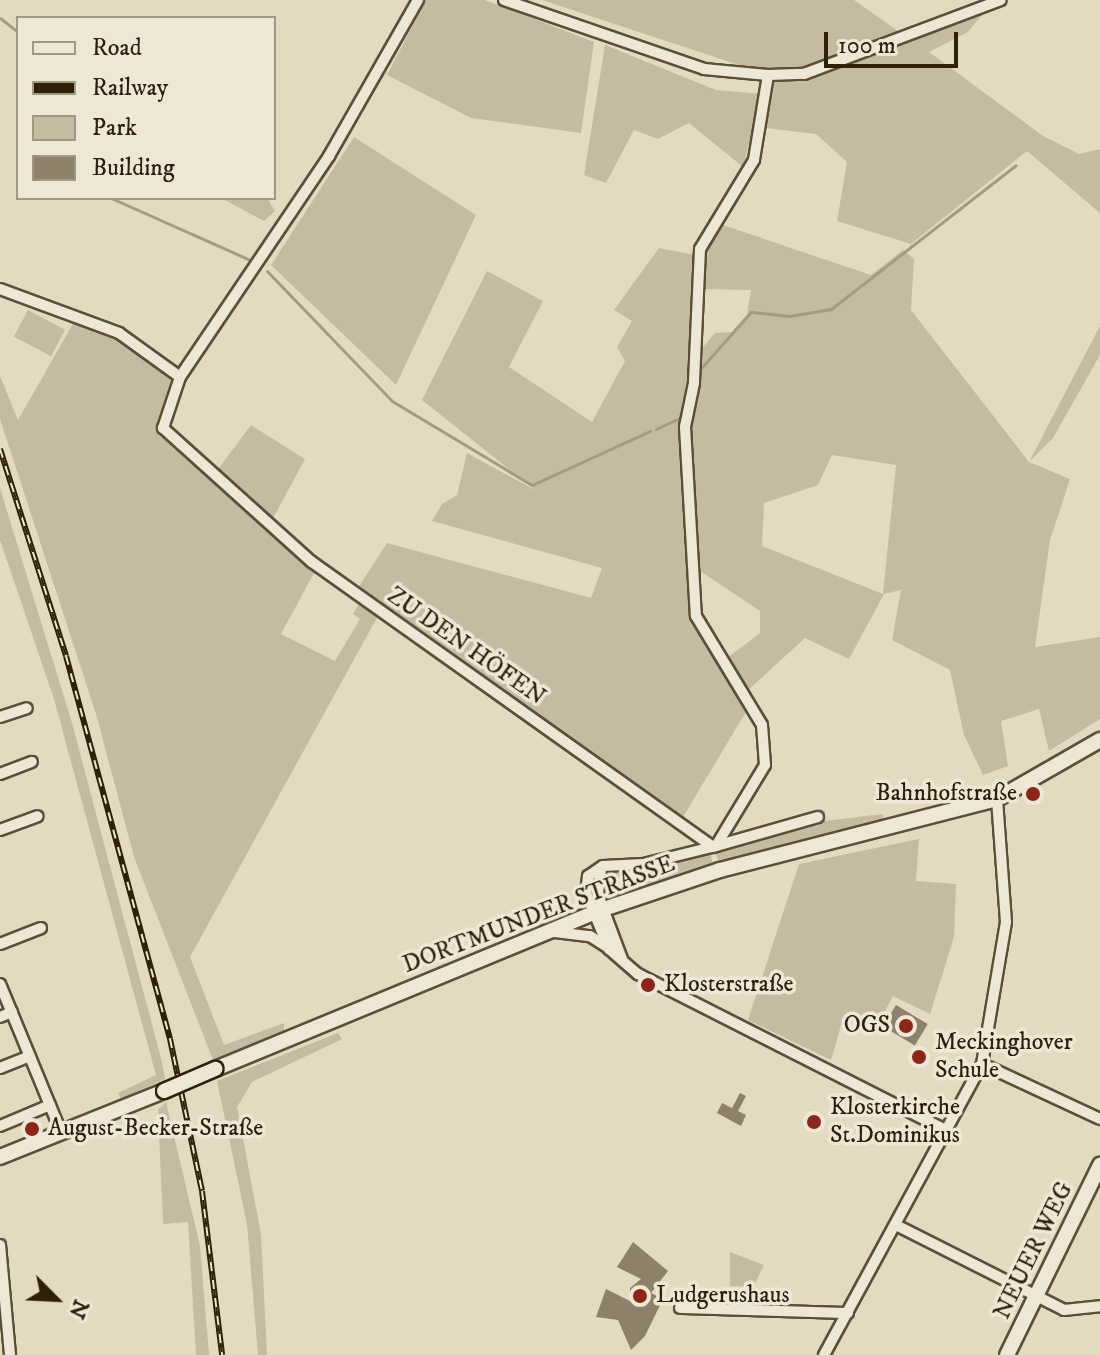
<!DOCTYPE html>
<html>
<head>
<meta charset="utf-8">
<style>
  body { margin:0 }
  #map { position:relative; width:1100px; height:1355px; overflow:hidden; background:#e3dbc0; font-family:"IM FELL DW Pica",serif }
  div>[style] { position:absolute }
  .green>* { inset:0; background:#c4bba1; transform-origin:0 0 }
  .stream>* { height:3px; margin:-1.5px; padding:0 1.5px; transform-origin:1.5px; border-radius:1.5px; background:#a69b82 }
  .building>* { inset:0; background:#8d8169; transform-origin:0 0 }
  .roads { filter:drop-shadow(2px 0 #5c4f38) drop-shadow(-2px 0 #5c4f38) drop-shadow(0 2px #5c4f38) drop-shadow(0 -2px #5c4f38) }
  .street>* { height:10px; margin:-5px; padding:0 5px; transform-origin:5px; border-radius:5px; background:#ede8d6 }
  .secondary>* { height:14px; margin:-7px; padding:0 7px; transform-origin:7px; border-radius:7px; background:#ede8d6 }
  .rail>* { height:6px; margin-top:-3px; transform-origin:0; background:repeating-linear-gradient(90deg,#ede8d6 0 9px,#2f200a 0 18px); box-sizing:border-box; border-block:2px solid #2f200a }
  .bridges { filter:drop-shadow(2px 0 #2f200a) drop-shadow(-2px 0 #2f200a) drop-shadow(0 2px #2f200a) drop-shadow(0 -2px #2f200a) }
  .secondary-bridge>* { height:14px; margin:-7px; padding:0 7px; transform-origin:7px; border-radius:7px; background:#ede8d6 }
  .dots>* { width:22px; height:22px; translate:-50% -50%; box-sizing:border-box; border:4px solid #ede8d6; border-radius:50% }
  span { translate:-50% -50%; white-space:nowrap; text-align:center; line-height:1.15; -webkit-text-stroke:7px #ede8d6; paint-order:stroke }
  .street-label { font-size:24px; color:#2f200a }
  .poi-label { font-size:24px; color:#2f200a }
  .right { translate:-100% -50%; text-align:right }
  .left { translate:0 -50%; text-align:left }
  .legend { position:absolute; left:16px; top:16px; width:260px; height:184px; box-sizing:border-box; background:#ede8d6; border:2px solid #a19884; margin:0; padding:10px 14px; list-style:none; font-size:24px; color:#2f200a }
  .legend li { display:flex; align-items:center; gap:16px; height:40px }
  .legend b { width:40px; border:2px solid #a19884 }
  .north { position:absolute; left:16px; top:1259px; width:80px; height:80px; -webkit-text-stroke:6px #ede8d6; paint-order:stroke; rotate:114deg; font-size:22px; font-weight:700; line-height:32px; text-align:center; color:#2f200a }
  .north::after { content:''; display:block; margin:auto; width:28px; height:36px; background:#2f200a; clip-path:polygon(50% 0,100% 100%,50% 72%,0 100%) }
  .scale { position:absolute; left:824px; top:32px; width:134px; height:36px; box-sizing:border-box; border:4px solid #2f200a; border-top:0; padding-left:10px; font-size:24px; line-height:28px; white-space:nowrap; color:#2f200a; -webkit-text-stroke:6px #ede8d6; paint-order:stroke }
</style>
</head>
<body>
<div id="map">
  <div class="green">
    <div style="clip-path:polygon(426px 0,485px 0,594px 42px,581px 133px,471px 118px,387px 75px)"></div>
    <div style="clip-path:polygon(542px 0,854px 0,905px 36px,803px 72px,757px 71px)"></div>
    <div style="clip-path:polygon(990px 5px,968px 32px,929px 52px,1043px 136px,1079px 154px,1100px 149px,1100px 213px,1027px 151px,911px 244px,837px 221px,847px 162px,816px 134px,766px 128px,771px 77px,805px 76px)"></div>
    <div style="clip-path:polygon(605px 45px,716px 90px,761px 94px,743px 167px,689px 123px,658px 139px,634px 130px,606px 183px,584px 175px)"></div>
    <div style="clip-path:polygon(354px 137px,476px 215px,396px 385px,271px 265px)"></div>
    <div style="clip-path:polygon(221px 198px,267px 198px,275px 211px,264px 221px)"></div>
    <div style="clip-path:polygon(evenodd,720px 224px,871px 275px,903px 250px,914px 259px,911px 310px,1029px 462px,1100px 326px,1100px 355px,1053px 438px,1029px 462px,1070px 479px,1050px 540px,1035px 647px,1100px 637px,1100px 719px,1049px 751px,1039px 709px,1001px 721px,1008px 766px,983px 775px,964px 735px,950px 670px,892px 640px,901px 590px,884px 594px,849px 659px,805px 638px,746px 692px,723px 661px,760px 633px,760px 611px,694px 567px,696px 626px,750px 705px,683px 817px,356px 591px,387px 543px,591px 598px,602px 568px,432px 521px,442px 504px,457px 495px,467px 453px,535px 490px,422px 400px,487px 271px,543px 301px,509px 367px,592px 422px,625px 361px,617px 347px,632px 321px,614px 310px,659px 248px,696px 255px,687px 366px,715px 333px,732px 332px,747px 314px,751px 290px,704px 289px,706px 248px,720px 224px,832px 455px,896px 465px,883px 594px,762px 546px,764px 503px,818px 485px,832px 455px)"></div>
    <div style="left:28px;top:310px;width:42px;height:30px;rotate:28deg"></div>
    <div style="clip-path:polygon(74px 322px,127px 344px,171px 379px,155px 432px,315px 571px,281px 634px,335px 661px,360px 619px,353px 614px,360px 602px,379px 614px,190px 957px,224px 1045px,284px 1023px,284px 1031px,213px 1060px,134px 857px,96px 714px,0 419px,0 376px,18px 420px)"></div>
    <div style="clip-path:polygon(251px 425px,305px 459px,271px 522px,216px 472px)"></div>
    <div style="clip-path:polygon(0 488px,72px 723px,162px 1062px,165px 1079px,121px 1099px,118px 1093px,156px 1075px,54px 699px,0 540px)"></div>
    <div style="clip-path:polygon(883px 814px,884px 825px,719px 863px,716px 852px,824px 821px)"></div>
    <div style="clip-path:polygon(919px 839px,916px 881px,956px 884px,954px 937px,930px 1014px,893px 996px,875px 1031px,844px 1015px,831px 1060px,748px 1020px,799px 864px)"></div>
    <div style="clip-path:polygon(710px 853px,713px 864px,620px 894px,601px 888px,609px 869px,655px 867px)"></div>
    <div style="clip-path:polygon(338px 1033px,342px 1039px,252px 1082px,237px 1107px,261px 1234px,267px 1355px,258px 1355px,247px 1224px,217px 1081px)"></div>
    <div style="clip-path:polygon(166px 1102px,200px 1246px,209px 1355px,196px 1355px,188px 1222px,163px 1224px,158px 1110px)"></div>
    <div style="clip-path:polygon(730px 1252px,764px 1265px,753px 1287px,730px 1286px)"></div>
  </div>
  <div class="stream">
    <div style="left:0;top:18px;width:23px;rotate:38deg"></div>
    <div style="left:111px;top:198px;width:150px;rotate:24deg"></div>
    <div style="left:267px;top:271px;width:180px;rotate:46.1deg"></div>
    <div style="left:392px;top:401px;width:163px;rotate:31deg"></div>
    <div style="left:532px;top:485px;width:130px;rotate:-24.6deg"></div>
    <div style="left:702px;top:367px;width:74px;rotate:-48.3deg"></div>
    <div style="left:751px;top:312px;width:38px;rotate:6deg"></div>
    <div style="left:789px;top:316px;width:43px;rotate:-9.5deg"></div>
    <div style="left:831px;top:309px;width:234px;rotate:-37.9deg"></div>
    <div style="left:656px;top:429px;width:26px;rotate:-25deg"></div>
    <div style="left:680px;top:418px;width:32px;rotate:-76deg"></div>
  </div>
  <div class="building">
    <div style="left:896px;top:1005px;width:37px;height:25px;rotate:31deg"></div>
    <div style="clip-path:polygon(740px 1093px,746px 1096px,738px 1111px,746px 1115px,741px 1126px,717px 1113px,722px 1103px,732px 1108px)"></div>
    <div style="clip-path:polygon(633px 1242px,668px 1271px,651px 1293px,663px 1299px,645px 1336px,631px 1350px,618px 1320px,596px 1317px,606px 1289px,630px 1301px,630px 1288px,641px 1279px,617px 1267px)"></div>
  </div>
  <div class="roads">
    <div class="street">
      <div style="left:504px;top:0;width:212px;rotate:19deg"></div>
      <div style="left:704px;top:69px;width:64px;rotate:5.4deg"></div>
      <div style="left:768px;top:75px;width:36px;rotate:-2deg"></div>
      <div style="left:804px;top:74px;width:210px;rotate:-20.6deg"></div>
      <div style="left:768px;top:75px;width:86px;rotate:99.4deg"></div>
      <div style="left:754px;top:160px;width:104px;rotate:121.2deg"></div>
      <div style="left:700px;top:249px;width:134px;rotate:92.6deg"></div>
      <div style="left:694px;top:383px;width:45px;rotate:101.6deg"></div>
      <div style="left:685px;top:427px;width:189px;rotate:86.7deg"></div>
      <div style="left:696px;top:616px;width:127px;rotate:58.8deg"></div>
      <div style="left:762px;top:725px;width:40px;rotate:85.7deg"></div>
      <div style="left:765px;top:765px;width:95px;rotate:121.2deg"></div>
      <div style="left:716px;top:846px;width:75px;rotate:166.1deg"></div>
      <div style="left:643px;top:864px;width:40px;rotate:177.1deg"></div>
      <div style="left:603px;top:866px;width:18px;rotate:146deg"></div>
      <div style="left:588px;top:876px;width:17px;rotate:97deg"></div>
      <div style="left:586px;top:893px;width:61px;rotate:67.7deg"></div>
      <div style="left:609px;top:949px;width:38px;rotate:41deg"></div>
      <div style="left:638px;top:974px;width:347px;rotate:26.9deg"></div>
      <div style="left:0;top:289px;width:127px;rotate:20.3deg"></div>
      <div style="left:119px;top:333px;width:75px;rotate:35.8deg"></div>
      <div style="left:180px;top:377px;width:54px;rotate:108.4deg"></div>
      <div style="left:163px;top:428px;width:200px;rotate:42deg"></div>
      <div style="left:312px;top:562px;width:492px;rotate:35.4deg"></div>
      <div style="left:180px;top:377px;width:267px;rotate:-56deg"></div>
      <div style="left:329px;top:156px;width:180px;rotate:-60.3deg"></div>
      <div style="left:0;top:717px;width:28px;rotate:-18deg"></div>
      <div style="left:0;top:774px;width:34px;rotate:-21deg"></div>
      <div style="left:0;top:830px;width:40px;rotate:-20.2deg"></div>
      <div style="left:716px;top:846px;width:106px;rotate:-15.9deg"></div>
      <div style="left:601px;top:869px;width:26px;rotate:97deg"></div>
      <div style="left:598px;top:895px;width:68px;rotate:69.4deg"></div>
      <div style="left:555px;top:932px;width:35px;rotate:7deg"></div>
      <div style="left:590px;top:936px;width:20px;rotate:33deg"></div>
      <div style="left:0;top:944px;width:44px;rotate:-21.3deg"></div>
      <div style="left:0;top:984px;width:160px;rotate:67.6deg"></div>
      <div style="left:0;top:1017px;width:13px;rotate:-23deg"></div>
      <div style="left:982px;top:1064px;width:130px;rotate:25deg"></div>
      <div style="left:0;top:1068px;width:32px;rotate:-22deg"></div>
      <div style="left:0;top:1126px;width:54px;rotate:-22.8deg"></div>
      <div style="left:896px;top:1225px;width:188px;rotate:26.8deg"></div>
      <div style="left:1064px;top:1310px;width:36px;rotate:-6deg"></div>
      <div style="left:0;top:1245px;width:110px;rotate:84.8deg"></div>
      <div style="left:680px;top:1308px;width:168px;rotate:1.7deg"></div>
      <div style="left:824px;top:1355px;width:331px;rotate:-61.5deg"></div>
      <div style="left:982px;top:1064px;width:144px;rotate:-80.4deg"></div>
      <div style="left:1006px;top:922px;width:123px;rotate:-94.2deg"></div>
    </div>
    <div class="secondary">
      <div style="left:215px;top:1069px;width:421px;rotate:-22.4deg"></div>
      <div style="left:604px;top:909px;width:122px;rotate:-18.6deg"></div>
      <div style="left:720px;top:870px;width:286px;rotate:-14.4deg"></div>
      <div style="left:997px;top:799px;width:119px;rotate:-29.8deg"></div>
      <div style="left:0;top:1157px;width:177px;rotate:-21.9deg"></div>
      <div style="left:1007px;top:1355px;width:212px;rotate:-63.9deg"></div>
    </div>
  </div>
  <div class="rail">
    <div style="left:0;top:449px;width:217px;rotate:72.3deg"></div>
    <div style="left:66px;top:656px;width:397px;rotate:74.8deg"></div>
    <div style="left:170px;top:1039px;width:155px;rotate:78.1deg"></div>
    <div style="left:202px;top:1191px;width:165px;rotate:83deg"></div>
  </div>
  <div class="bridges">
    <div class="secondary-bridge">
      <div style="left:164px;top:1091px;width:56px;rotate:-23.3deg"></div>
    </div>
  </div>
  <div class="dots">
    <div style="left:1033px;top:794px;background:#8f2418"></div>
    <div style="left:648px;top:985px;background:#8f2418"></div>
    <div style="left:906px;top:1026px;background:#8f2418"></div>
    <div style="left:919px;top:1057px;background:#8f2418"></div>
    <div style="left:814px;top:1122px;background:#8f2418"></div>
    <div style="left:32px;top:1129px;background:#8f2418"></div>
    <div style="left:640px;top:1296px;background:#8f2418"></div>
  </div>
  <div class="street-label">
    <span style="left:466px;top:647px;rotate:35deg">ZU DEN HÖFEN</span>
    <span style="left:539px;top:915px;rotate:-21deg">DORTMUNDER STRASSE</span>
    <span style="left:1034px;top:1251px;rotate:-64deg">NEUER WEG</span>
  </div>
  <div class="poi-label">
    <span class="right" style="left:1017px;top:794px">Bahnhofstraße</span>
    <span class="left" style="left:664px;top:985px">Klosterstraße</span>
    <span class="right" style="left:890px;top:1026px">OGS</span>
    <span class="left" style="left:935px;top:1057px">Meckinghover<br>Schule</span>
    <span class="left" style="left:830px;top:1122px">Klosterkirche<br>St.Dominikus</span>
    <span class="left" style="left:48px;top:1129px">August-Becker-Straße</span>
    <span class="left" style="left:656px;top:1296px">Ludgerushaus</span>
  </div>
  <ul class="legend">
  <li><b style="height:10px;background:#ede8d6"></b>Road</li>
  <li><b style="height:10px;background:#2f200a"></b>Railway</li>
  <li><b style="height:22px;background:#c4bba1"></b>Park</li>
  <li><b style="height:22px;background:#8d8169"></b>Building</li>
  </ul>
  <div class="north">N</div>
  <div class="scale">100 m</div>
</div>
</body>
</html>
